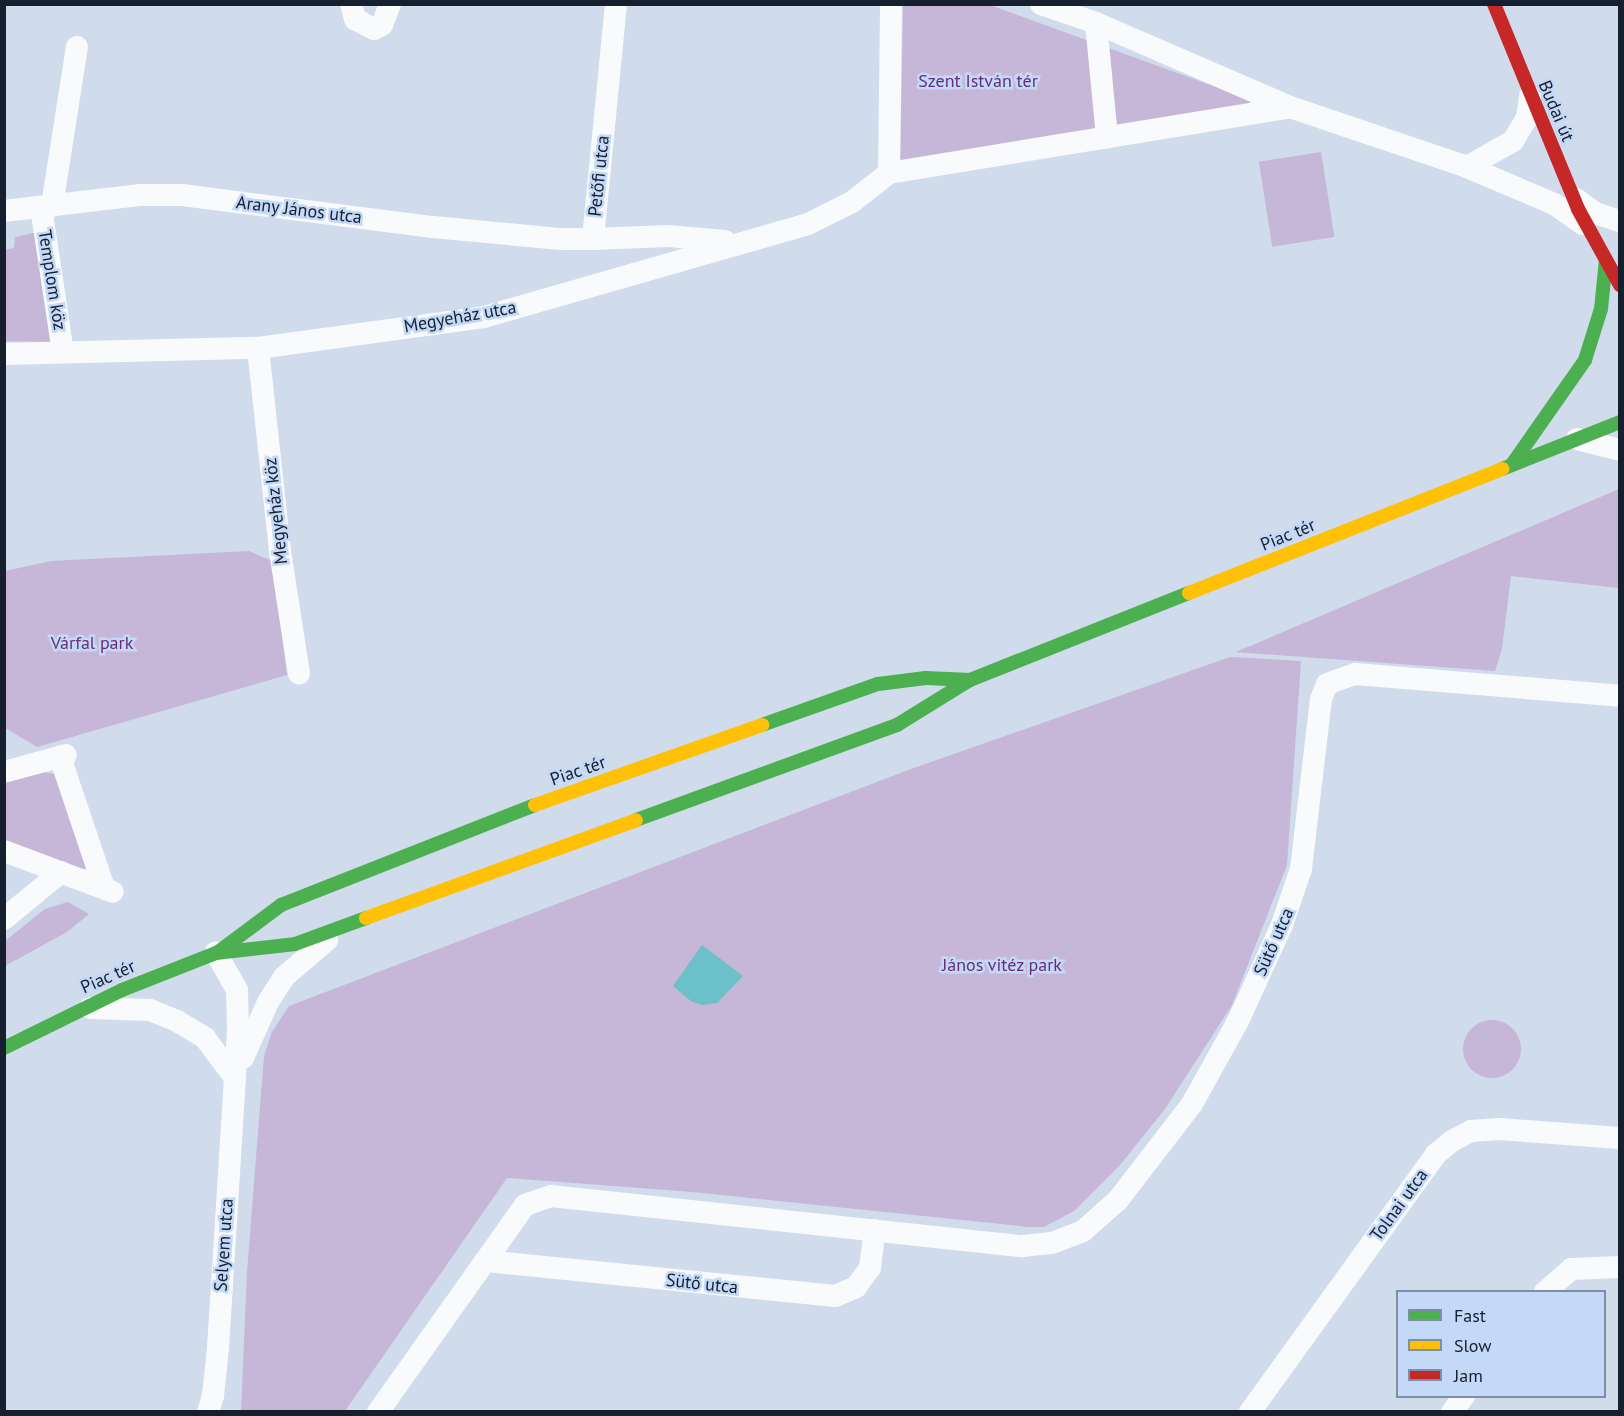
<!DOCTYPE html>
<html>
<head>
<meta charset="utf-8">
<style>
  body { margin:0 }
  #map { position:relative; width:1624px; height:1416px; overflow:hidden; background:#d0dbec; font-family:"PT Sans",sans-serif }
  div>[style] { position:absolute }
  .green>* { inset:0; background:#c6b6d8; transform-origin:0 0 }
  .round { border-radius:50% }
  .water>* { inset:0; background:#6bc0ca }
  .street>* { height:22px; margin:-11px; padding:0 11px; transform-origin:11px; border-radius:11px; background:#f8fafc }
  .fast>* { height:14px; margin:-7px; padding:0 7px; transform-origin:7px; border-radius:7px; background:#4caf50 }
  .slow>* { height:14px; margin:-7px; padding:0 7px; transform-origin:7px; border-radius:7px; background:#ffc107 }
  .jam>* { height:14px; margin:-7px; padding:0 7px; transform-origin:7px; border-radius:7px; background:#c62828 }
  span { translate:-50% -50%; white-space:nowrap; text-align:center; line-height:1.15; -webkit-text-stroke:5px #c4d8f8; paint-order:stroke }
  .park-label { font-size:18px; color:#692d76 }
  .street-label { font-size:18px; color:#161f2d }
  .frame { position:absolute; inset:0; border:6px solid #161f2d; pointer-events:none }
  .legend { position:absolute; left:1396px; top:1290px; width:210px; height:108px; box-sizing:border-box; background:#c4d8f8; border:2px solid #7e8ea7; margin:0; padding:8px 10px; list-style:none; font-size:18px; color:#161f2d }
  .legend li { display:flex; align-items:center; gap:12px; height:30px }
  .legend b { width:30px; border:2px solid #7e8ea7 }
</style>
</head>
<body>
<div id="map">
  <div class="green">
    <div style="clip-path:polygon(903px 5px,990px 5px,1249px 99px,1250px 114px,900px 171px)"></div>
    <div style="left:1321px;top:152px;width:86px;height:63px;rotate:81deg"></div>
    <div style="clip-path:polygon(42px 231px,59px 342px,5px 341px,4px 250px,14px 248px,15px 237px)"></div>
    <div style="clip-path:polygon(1619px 489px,1619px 588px,1511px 576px,1502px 649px,1495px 671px,1236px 652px)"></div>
    <div style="clip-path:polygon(249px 551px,272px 561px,287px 675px,37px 747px,5px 728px,5px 571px,51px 561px)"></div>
    <div style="clip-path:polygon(1230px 657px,1301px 661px,1287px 865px,1232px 1005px,1165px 1109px,1120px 1165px,1074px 1211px,1044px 1227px,1029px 1227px,693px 1192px,507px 1178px,345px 1411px,241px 1412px,247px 1272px,264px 1056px,272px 1032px,289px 1006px,911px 769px)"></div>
    <div style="clip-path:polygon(36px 771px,61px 775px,92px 866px,77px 872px,5px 843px,5px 780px)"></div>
    <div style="clip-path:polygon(68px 902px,89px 914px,67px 932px,5px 966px,5px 941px,45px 909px)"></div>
    <div class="round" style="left:1463px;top:1020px;width:58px;height:58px"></div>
  </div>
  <div class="water">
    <div style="clip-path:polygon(702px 945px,743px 976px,717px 1003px,703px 1005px,692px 1002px,673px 986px)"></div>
  </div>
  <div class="street">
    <div style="left:351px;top:4px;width:16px;rotate:75deg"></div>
    <div style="left:355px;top:19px;width:21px;rotate:28deg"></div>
    <div style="left:374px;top:29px;width:9px;rotate:-27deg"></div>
    <div style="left:382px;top:25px;width:22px;rotate:-69deg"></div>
    <div style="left:616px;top:4px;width:236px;rotate:95.6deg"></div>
    <div style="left:593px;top:239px;width:75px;rotate:-2.3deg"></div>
    <div style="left:668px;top:236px;width:57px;rotate:5deg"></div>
    <div style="left:1041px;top:4px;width:58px;rotate:19.1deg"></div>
    <div style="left:1096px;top:23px;width:211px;rotate:23.4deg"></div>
    <div style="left:1290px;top:107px;width:187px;rotate:18.7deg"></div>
    <div style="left:1467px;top:167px;width:95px;rotate:23deg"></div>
    <div style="left:1554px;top:204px;width:35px;rotate:35deg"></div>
    <div style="left:1096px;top:23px;width:115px;rotate:84.5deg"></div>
    <div style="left:1467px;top:167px;width:53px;rotate:-29.5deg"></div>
    <div style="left:1513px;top:141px;width:27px;rotate:-59deg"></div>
    <div style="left:1527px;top:118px;width:22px;rotate:-82deg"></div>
    <div style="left:889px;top:173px;width:406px;rotate:-9.3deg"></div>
    <div style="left:889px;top:173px;width:169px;rotate:-89.3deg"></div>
    <div style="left:1576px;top:199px;width:24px;rotate:36deg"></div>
    <div style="left:1595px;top:213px;width:26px;rotate:18deg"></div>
    <div style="left:52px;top:206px;width:161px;rotate:-81.1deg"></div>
    <div style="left:41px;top:207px;width:147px;rotate:81.4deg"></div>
    <div style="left:4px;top:211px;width:138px;rotate:-6.7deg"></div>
    <div style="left:141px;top:195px;width:41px"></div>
    <div style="left:182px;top:195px;width:253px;rotate:7.3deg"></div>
    <div style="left:433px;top:227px;width:129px;rotate:5.4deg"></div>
    <div style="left:561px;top:239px;width:32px"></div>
    <div style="left:258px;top:348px;width:204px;rotate:83.8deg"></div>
    <div style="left:280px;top:551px;width:124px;rotate:81.2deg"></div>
    <div style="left:4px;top:354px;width:254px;rotate:-1.4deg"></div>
    <div style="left:258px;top:348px;width:228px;rotate:-7.8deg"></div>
    <div style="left:484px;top:317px;width:337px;rotate:-16deg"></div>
    <div style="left:808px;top:224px;width:49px;rotate:-26.6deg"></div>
    <div style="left:852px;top:202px;width:47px;rotate:-38.1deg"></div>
    <div style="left:1577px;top:439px;width:44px;rotate:14.3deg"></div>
    <div style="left:60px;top:757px;width:138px;rotate:71.4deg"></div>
    <div style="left:4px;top:772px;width:64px;rotate:-15.3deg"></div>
    <div style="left:4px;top:851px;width:116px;rotate:20.6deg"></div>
    <div style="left:4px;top:919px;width:74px;rotate:-39.5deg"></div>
    <div style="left:90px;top:1008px;width:60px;rotate:1.9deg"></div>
    <div style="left:150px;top:1010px;width:29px;rotate:22deg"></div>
    <div style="left:177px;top:1021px;width:33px;rotate:31deg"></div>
    <div style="left:205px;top:1038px;width:50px;rotate:53.1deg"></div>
    <div style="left:243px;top:1058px;width:61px;rotate:-65.9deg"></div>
    <div style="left:268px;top:1002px;width:30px;rotate:-57deg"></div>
    <div style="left:284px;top:977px;width:57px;rotate:-40.7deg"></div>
    <div style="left:485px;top:1261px;width:352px;rotate:5.7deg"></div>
    <div style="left:835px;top:1296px;width:23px;rotate:-23deg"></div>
    <div style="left:856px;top:1287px;width:24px;rotate:-54deg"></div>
    <div style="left:870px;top:1268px;width:38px;rotate:-83deg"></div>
    <div style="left:1545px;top:1292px;width:35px;rotate:-41deg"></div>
    <div style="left:1571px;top:1269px;width:49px;rotate:-2.3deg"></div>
    <div style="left:208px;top:1412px;width:17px;rotate:-73deg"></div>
    <div style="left:213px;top:1396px;width:48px;rotate:-84.1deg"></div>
    <div style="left:218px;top:1348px;width:318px;rotate:-86.4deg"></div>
    <div style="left:238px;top:1031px;width:41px;rotate:-91.4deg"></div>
    <div style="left:237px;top:990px;width:43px;rotate:-119.6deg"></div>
    <div style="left:378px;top:1412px;width:254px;rotate:-54.6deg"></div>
    <div style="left:525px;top:1205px;width:28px;rotate:-19deg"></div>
    <div style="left:551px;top:1196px;width:474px;rotate:6.1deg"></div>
    <div style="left:1022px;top:1246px;width:30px;rotate:-6deg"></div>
    <div style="left:1052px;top:1243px;width:33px;rotate:-21deg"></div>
    <div style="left:1083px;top:1231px;width:47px;rotate:-41.5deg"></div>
    <div style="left:1118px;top:1200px;width:121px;rotate:-52.4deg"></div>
    <div style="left:1192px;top:1104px;width:95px;rotate:-61deg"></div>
    <div style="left:1238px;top:1021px;width:106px;rotate:-65.4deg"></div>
    <div style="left:1282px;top:925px;width:59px;rotate:-71.3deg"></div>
    <div style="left:1301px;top:869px;width:171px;rotate:-83.3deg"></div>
    <div style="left:1321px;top:699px;width:16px;rotate:-68deg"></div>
    <div style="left:1327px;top:684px;width:30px;rotate:-20deg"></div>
    <div style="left:1355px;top:674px;width:266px;rotate:4.7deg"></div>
    <div style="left:1250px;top:1412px;width:318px;rotate:-54.2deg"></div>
    <div style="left:1436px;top:1154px;width:21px;rotate:-39deg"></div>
    <div style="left:1452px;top:1141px;width:21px;rotate:-28deg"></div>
    <div style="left:1471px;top:1131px;width:28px;rotate:-4deg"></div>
    <div style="left:1499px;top:1129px;width:121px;rotate:4.3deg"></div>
    <div style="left:1452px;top:1412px;width:20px;rotate:-53deg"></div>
  </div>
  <div class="fast">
    <div style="left:1513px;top:463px;width:126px;rotate:-55deg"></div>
    <div style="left:1585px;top:360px;width:53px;rotate:-72.6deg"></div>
    <div style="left:1601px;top:309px;width:49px;rotate:-84.2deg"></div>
    <div style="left:1502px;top:469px;width:127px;rotate:-21.7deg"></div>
    <div style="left:762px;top:725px;width:123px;rotate:-19.5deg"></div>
    <div style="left:878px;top:684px;width:48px;rotate:-7.1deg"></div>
    <div style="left:926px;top:678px;width:44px;rotate:2.6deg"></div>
    <div style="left:636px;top:820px;width:278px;rotate:-20deg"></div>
    <div style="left:897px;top:725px;width:86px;rotate:-31.7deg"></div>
    <div style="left:970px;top:680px;width:236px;rotate:-21.7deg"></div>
    <div style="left:218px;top:952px;width:79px;rotate:-36.7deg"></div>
    <div style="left:281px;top:905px;width:273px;rotate:-21.5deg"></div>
    <div style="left:4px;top:1048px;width:131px;rotate:-26.2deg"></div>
    <div style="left:122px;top:990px;width:101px;rotate:-21.5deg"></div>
    <div style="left:216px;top:953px;width:80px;rotate:-6.5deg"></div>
    <div style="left:295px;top:944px;width:76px;rotate:-20.1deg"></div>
  </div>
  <div class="slow">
    <div style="left:1189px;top:593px;width:337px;rotate:-21.6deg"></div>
    <div style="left:535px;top:805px;width:241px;rotate:-19.4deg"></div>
    <div style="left:366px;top:918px;width:287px;rotate:-19.9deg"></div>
  </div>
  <div class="jam">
    <div style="left:1494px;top:4px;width:222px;rotate:67.7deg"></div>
    <div style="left:1578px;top:209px;width:87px;rotate:61.1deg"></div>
  </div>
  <div class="park-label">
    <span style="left:978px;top:81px">Szent István tér</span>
    <span style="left:92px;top:643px">Várfal park</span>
    <span style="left:1002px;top:965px">János vitéz park</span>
  </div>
  <div class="street-label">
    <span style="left:1556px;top:111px;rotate:67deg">Budai út</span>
    <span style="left:599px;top:176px;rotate:-84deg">Petőfi utca</span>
    <span style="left:299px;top:210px;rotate:7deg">Arany János utca</span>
    <span style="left:52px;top:280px;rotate:81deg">Templom köz</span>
    <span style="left:460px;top:317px;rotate:-10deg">Megyeház utca</span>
    <span style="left:276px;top:511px;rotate:-96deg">Megyeház köz</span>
    <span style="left:1288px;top:535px;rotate:-22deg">Piac tér</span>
    <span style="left:578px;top:771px;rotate:-19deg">Piac tér</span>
    <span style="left:1274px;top:942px;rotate:-66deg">Sütő utca</span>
    <span style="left:108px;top:977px;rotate:-24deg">Piac tér</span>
    <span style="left:1399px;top:1205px;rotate:-54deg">Tolnai utca</span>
    <span style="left:224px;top:1245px;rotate:-86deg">Selyem utca</span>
    <span style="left:702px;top:1284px;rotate:6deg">Sütő utca</span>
  </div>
  <div class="frame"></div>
  <ul class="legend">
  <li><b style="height:8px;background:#4caf50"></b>Fast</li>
  <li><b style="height:8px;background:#ffc107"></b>Slow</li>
  <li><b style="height:8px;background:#c62828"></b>Jam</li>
  </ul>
</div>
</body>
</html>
